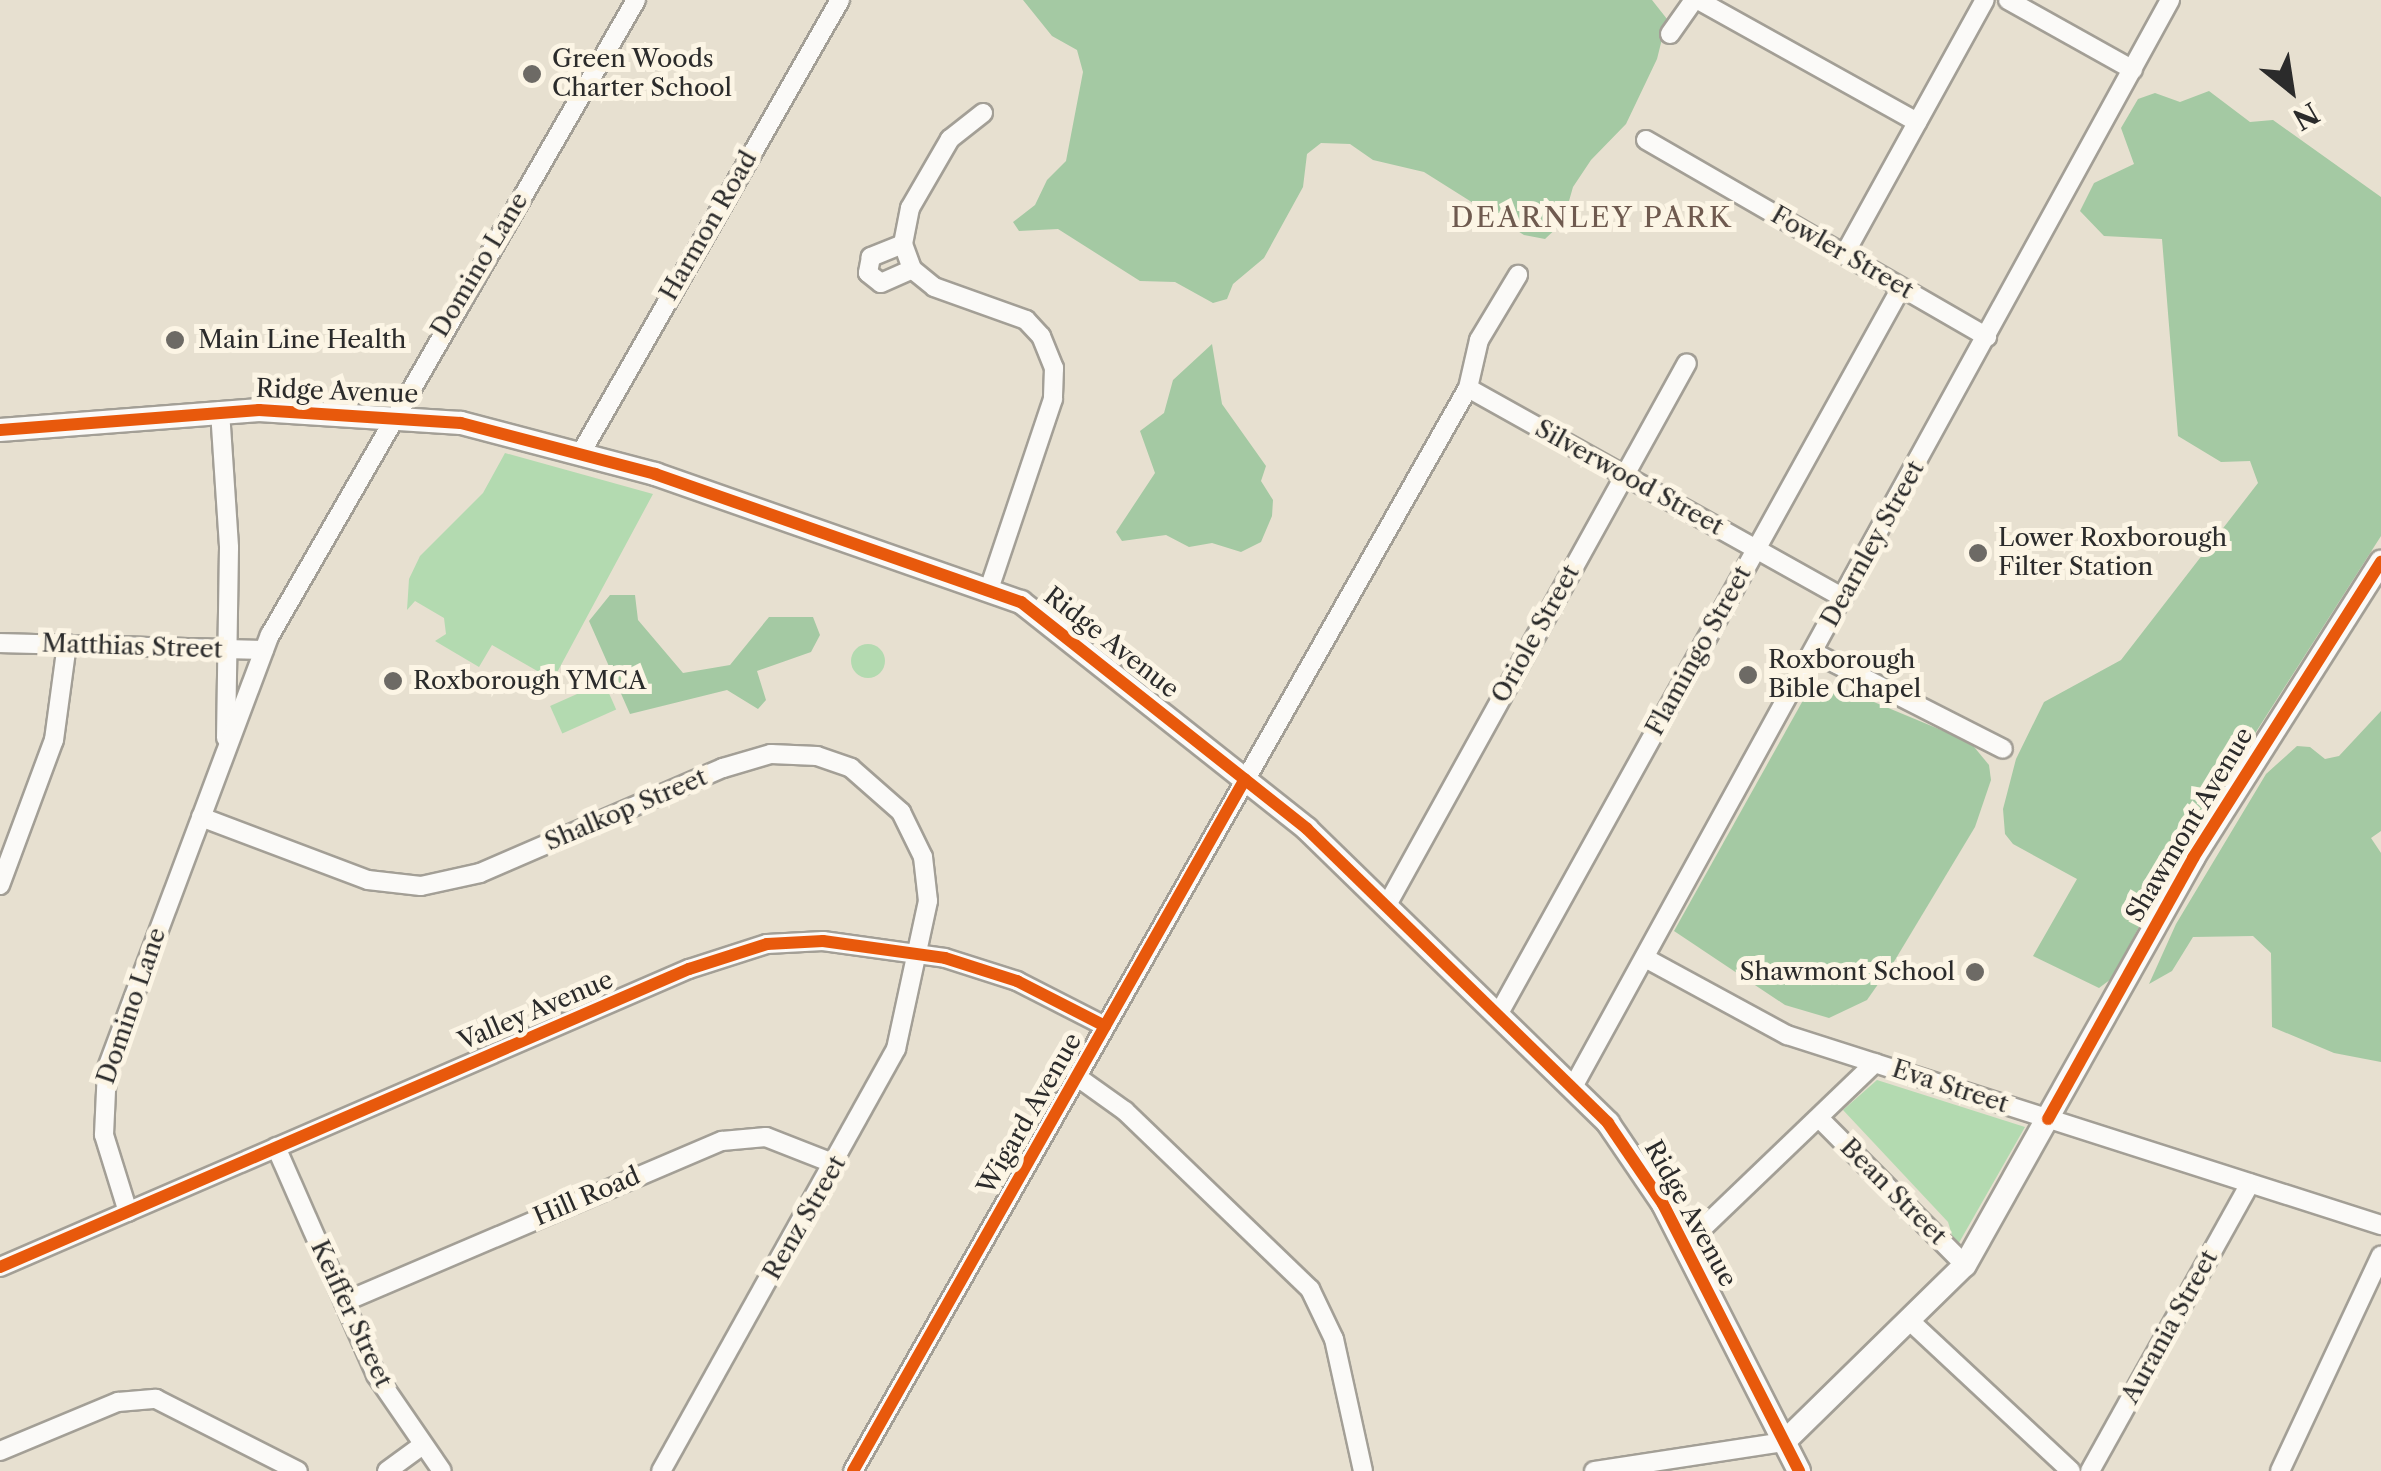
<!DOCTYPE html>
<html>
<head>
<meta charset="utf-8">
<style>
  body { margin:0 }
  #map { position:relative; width:2381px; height:1471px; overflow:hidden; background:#e7e0d0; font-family:"Libre Caslon Text",serif }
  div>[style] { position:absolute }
  .green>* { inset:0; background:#b3dab0; transform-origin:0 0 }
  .round { border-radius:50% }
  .forest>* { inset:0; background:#a4c9a3 }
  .roads { filter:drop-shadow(2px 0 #a39f96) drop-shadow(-2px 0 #a39f96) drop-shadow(0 2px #a39f96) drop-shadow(0 -2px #a39f96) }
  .minor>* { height:18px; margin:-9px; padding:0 9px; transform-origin:9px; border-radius:9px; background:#fbfaf8 }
  .major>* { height:22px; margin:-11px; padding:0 11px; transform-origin:11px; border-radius:11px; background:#fbfaf8 }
  .cycleway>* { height:12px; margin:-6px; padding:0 6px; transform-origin:6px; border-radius:6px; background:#e8590c }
  .dots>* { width:28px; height:28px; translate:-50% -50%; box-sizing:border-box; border:5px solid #fcf5e5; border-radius:50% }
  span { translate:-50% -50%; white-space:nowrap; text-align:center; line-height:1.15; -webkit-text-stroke:10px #fcf5e5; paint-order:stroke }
  .poi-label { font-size:25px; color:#2b2b2b }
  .left { translate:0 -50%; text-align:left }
  .right { translate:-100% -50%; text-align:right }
  .street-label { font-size:25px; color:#2b2b2b }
  .neighbourhood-label { font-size:28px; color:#6f5a4f; letter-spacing:2.5px }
  .north { position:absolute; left:2241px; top:40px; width:100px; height:100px; -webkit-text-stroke:8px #fcf5e5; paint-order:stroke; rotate:150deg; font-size:28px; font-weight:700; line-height:40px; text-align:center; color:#2b2b2b }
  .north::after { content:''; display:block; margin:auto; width:35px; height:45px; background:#2b2b2b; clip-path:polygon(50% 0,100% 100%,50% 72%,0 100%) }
</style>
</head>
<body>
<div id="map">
  <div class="green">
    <div style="clip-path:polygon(505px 453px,653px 494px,553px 680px,492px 645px,479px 667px,435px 641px,446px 634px,444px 618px,415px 601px,407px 610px,409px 579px,420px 556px,483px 493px)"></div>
    <div class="round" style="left:851px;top:644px;width:34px;height:34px"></div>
    <div style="left:604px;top:682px;width:30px;height:59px;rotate:66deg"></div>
    <div style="clip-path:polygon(1877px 1080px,2025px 1127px,1956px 1248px,1948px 1222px,1843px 1110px)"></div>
  </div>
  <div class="forest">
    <div style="clip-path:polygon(1023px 0,1652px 0,1667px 19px,1657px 59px,1626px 124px,1591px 160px,1573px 187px,1563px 222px,1545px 239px,1524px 235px,1424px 172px,1373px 160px,1350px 144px,1321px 143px,1307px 154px,1303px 187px,1264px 258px,1233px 284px,1227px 299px,1213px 303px,1175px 282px,1140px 281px,1058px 229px,1019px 231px,1013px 222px,1035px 205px,1047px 180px,1066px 161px,1083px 72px,1077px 50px,1052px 36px)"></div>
    <div style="clip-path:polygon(2209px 91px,2250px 122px,2273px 120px,2381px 197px,2381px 536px,2180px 851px,2111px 979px,2099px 988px,2033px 956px,2077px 879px,2013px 844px,2005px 834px,2003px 809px,2016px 759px,2044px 702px,2121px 660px,2258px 483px,2250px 461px,2221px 462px,2178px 436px,2162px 239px,2104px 236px,2080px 211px,2094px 183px,2134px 164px,2121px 128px,2138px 99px,2155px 93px,2180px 102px)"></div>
    <div style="clip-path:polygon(1212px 344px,1222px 404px,1266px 466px,1261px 481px,1273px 500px,1272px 516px,1261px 542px,1241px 552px,1212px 543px,1189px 547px,1166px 535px,1122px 541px,1116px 532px,1155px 473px,1140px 431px,1164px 413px,1173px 380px)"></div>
    <div style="clip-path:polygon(610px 595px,635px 595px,638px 620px,683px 673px,730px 665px,769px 617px,813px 617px,820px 635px,811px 652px,757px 671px,766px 700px,758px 709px,727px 690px,630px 714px,589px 621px)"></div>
    <div style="clip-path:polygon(1826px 682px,1970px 742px,1989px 765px,1991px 780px,1975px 827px,1895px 960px,1867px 1000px,1829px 1018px,1785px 1005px,1674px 931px,1806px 695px)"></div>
    <div style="clip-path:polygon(2381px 711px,2381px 831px,2371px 838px,2381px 853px,2381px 1062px,2334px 1053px,2272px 1027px,2271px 953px,2253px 936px,2193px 937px,2172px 971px,2149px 984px,2176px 924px,2266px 774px,2297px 746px,2310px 747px,2325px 759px,2339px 756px)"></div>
  </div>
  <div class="roads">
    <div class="minor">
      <div style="left:1698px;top:0;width:251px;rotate:29.1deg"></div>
      <div style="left:2008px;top:0;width:143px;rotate:29.2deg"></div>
      <div style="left:1670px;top:34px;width:42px;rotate:-54.8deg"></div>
      <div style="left:983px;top:113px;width:42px;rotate:141.8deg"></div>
      <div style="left:950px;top:139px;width:80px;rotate:120.1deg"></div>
      <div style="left:910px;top:208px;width:37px;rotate:101deg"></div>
      <div style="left:903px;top:244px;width:27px;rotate:70deg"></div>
      <div style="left:912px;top:269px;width:28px;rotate:39deg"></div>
      <div style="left:934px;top:287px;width:98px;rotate:19.7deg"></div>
      <div style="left:1026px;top:320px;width:22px;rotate:47deg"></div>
      <div style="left:1041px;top:336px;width:35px;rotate:68deg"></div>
      <div style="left:1054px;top:368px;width:31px;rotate:92deg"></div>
      <div style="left:1053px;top:399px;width:200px;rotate:108.6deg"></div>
      <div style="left:1646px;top:140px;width:394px;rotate:30deg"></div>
      <div style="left:903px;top:244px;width:35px;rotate:158deg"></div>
      <div style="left:871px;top:257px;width:16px;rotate:101deg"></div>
      <div style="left:868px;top:273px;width:16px;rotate:38deg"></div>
      <div style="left:881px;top:283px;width:34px;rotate:-24deg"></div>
      <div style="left:1844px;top:255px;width:291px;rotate:-61.1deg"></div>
      <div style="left:1468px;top:388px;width:430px;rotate:29.2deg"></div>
      <div style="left:220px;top:411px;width:137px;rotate:86.2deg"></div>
      <div style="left:229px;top:548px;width:190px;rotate:90.9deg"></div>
      <div style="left:581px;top:453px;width:522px;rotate:-60.24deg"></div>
      <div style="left:0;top:643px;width:264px;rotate:1.5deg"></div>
      <div style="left:1813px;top:652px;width:213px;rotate:27deg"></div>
      <div style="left:201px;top:817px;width:178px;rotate:20.7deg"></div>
      <div style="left:368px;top:880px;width:53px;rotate:6.5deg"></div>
      <div style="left:421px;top:886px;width:60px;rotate:-12.4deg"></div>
      <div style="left:480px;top:873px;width:265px;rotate:-23.4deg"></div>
      <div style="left:723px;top:768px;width:50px;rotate:-16.3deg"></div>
      <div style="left:771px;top:754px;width:46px;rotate:2.5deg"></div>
      <div style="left:817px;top:756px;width:36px;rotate:19deg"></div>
      <div style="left:851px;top:768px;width:67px;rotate:41.3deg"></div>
      <div style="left:901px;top:812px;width:50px;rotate:63.9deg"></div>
      <div style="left:923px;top:857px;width:44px;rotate:83.5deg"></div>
      <div style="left:928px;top:901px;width:151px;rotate:102.2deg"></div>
      <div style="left:896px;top:1049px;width:483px;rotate:119.1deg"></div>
      <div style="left:0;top:885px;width:155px;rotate:-69.6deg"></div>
      <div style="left:54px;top:740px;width:97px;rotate:-82.3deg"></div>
      <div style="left:1387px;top:905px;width:619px;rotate:-61.04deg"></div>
      <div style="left:1645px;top:958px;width:162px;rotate:28.5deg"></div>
      <div style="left:1787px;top:1035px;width:624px;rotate:17.74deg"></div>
      <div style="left:1498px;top:1015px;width:831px;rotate:-61deg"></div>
      <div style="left:1076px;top:1076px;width:60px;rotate:35.5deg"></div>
      <div style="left:1125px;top:1111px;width:257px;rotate:43.9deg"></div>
      <div style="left:1310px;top:1289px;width:55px;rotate:64.4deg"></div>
      <div style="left:1334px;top:1339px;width:135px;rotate:77.6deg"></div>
      <div style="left:1573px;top:1087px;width:1240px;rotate:-61.22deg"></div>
      <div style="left:1820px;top:1119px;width:206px;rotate:45.2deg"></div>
      <div style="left:276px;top:1147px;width:249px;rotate:66.3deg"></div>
      <div style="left:376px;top:1375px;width:116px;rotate:55.5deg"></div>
      <div style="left:128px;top:1212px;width:81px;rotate:-107.3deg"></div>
      <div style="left:104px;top:1135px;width:67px;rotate:-87.4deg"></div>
      <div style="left:107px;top:1068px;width:463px;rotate:-69.4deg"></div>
      <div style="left:270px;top:635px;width:733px;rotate:-60.04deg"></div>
      <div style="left:1685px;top:1245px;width:263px;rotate:-43.8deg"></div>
      <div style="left:0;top:1267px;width:751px;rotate:-23.39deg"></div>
      <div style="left:689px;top:969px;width:82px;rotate:-17.8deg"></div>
      <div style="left:767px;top:944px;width:56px;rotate:-3.1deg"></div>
      <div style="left:823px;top:941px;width:123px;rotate:7.9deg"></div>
      <div style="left:945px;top:958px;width:76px;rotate:17.7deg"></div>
      <div style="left:1017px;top:981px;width:99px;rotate:27.1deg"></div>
      <div style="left:344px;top:1302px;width:411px;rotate:-23.1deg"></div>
      <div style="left:722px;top:1141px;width:44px;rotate:-5.2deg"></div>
      <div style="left:766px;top:1137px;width:74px;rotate:21.4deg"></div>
      <div style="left:1910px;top:1321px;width:220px;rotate:43deg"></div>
      <div style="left:0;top:1451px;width:128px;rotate:-22.6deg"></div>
      <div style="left:118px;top:1402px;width:38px;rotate:-5deg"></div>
      <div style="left:156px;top:1399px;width:159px;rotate:26.9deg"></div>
      <div style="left:387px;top:1471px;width:42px;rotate:-36.3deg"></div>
      <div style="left:853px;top:1471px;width:1245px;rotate:-60.41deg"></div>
      <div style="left:1468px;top:388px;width:49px;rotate:-77.1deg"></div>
      <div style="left:1479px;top:340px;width:76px;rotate:-59deg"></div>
      <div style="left:1594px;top:1471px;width:192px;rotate:-8.7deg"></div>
      <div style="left:2090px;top:1471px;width:329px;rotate:-60.9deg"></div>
      <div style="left:2280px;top:1471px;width:238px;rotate:-64.9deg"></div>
    </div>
    <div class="major">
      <div style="left:0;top:430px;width:260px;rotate:-4.4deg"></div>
      <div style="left:259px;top:410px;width:202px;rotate:3.7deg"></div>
      <div style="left:461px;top:423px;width:201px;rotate:14.7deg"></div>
      <div style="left:655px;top:474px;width:388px;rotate:19.3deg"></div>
      <div style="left:1021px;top:602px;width:365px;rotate:38.4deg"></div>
      <div style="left:1307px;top:829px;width:421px;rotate:44.3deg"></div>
      <div style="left:1608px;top:1123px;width:98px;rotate:55.8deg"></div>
      <div style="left:1663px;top:1204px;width:300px;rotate:63deg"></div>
      <div style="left:1784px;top:1442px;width:253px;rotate:-44.4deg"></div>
      <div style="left:1965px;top:1265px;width:467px;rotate:-60.7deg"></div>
      <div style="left:2193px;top:858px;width:351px;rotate:-57.6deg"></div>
    </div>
  </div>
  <div class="cycleway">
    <div style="left:0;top:430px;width:260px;rotate:-4.4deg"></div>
    <div style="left:259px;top:410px;width:202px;rotate:3.7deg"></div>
    <div style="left:461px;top:423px;width:201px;rotate:14.7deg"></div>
    <div style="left:655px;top:474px;width:388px;rotate:19.3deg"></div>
    <div style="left:1021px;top:602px;width:365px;rotate:38.4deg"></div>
    <div style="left:1307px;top:829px;width:421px;rotate:44.3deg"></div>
    <div style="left:1608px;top:1123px;width:98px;rotate:55.8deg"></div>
    <div style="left:1663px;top:1204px;width:300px;rotate:63deg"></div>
    <div style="left:2048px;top:1119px;width:299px;rotate:-60.9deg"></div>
    <div style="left:2193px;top:858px;width:351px;rotate:-57.6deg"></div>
    <div style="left:0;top:1267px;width:751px;rotate:-23.39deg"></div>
    <div style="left:689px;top:969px;width:82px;rotate:-17.8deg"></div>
    <div style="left:767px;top:944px;width:56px;rotate:-3.1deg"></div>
    <div style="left:823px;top:941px;width:123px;rotate:7.9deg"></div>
    <div style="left:945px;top:958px;width:76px;rotate:17.7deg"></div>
    <div style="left:1017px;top:981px;width:99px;rotate:27.1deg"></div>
    <div style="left:853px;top:1471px;width:795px;rotate:-60.47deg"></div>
  </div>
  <div class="dots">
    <div style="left:532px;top:74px;background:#6d6a65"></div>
    <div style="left:175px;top:340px;background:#6d6a65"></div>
    <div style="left:1978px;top:553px;background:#6d6a65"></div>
    <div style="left:1748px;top:675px;background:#6d6a65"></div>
    <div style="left:393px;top:681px;background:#6d6a65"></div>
    <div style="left:1975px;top:972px;background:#6d6a65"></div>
  </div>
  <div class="poi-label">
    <span class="left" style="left:552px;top:74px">Green Woods<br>Charter School</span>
    <span class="left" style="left:198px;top:340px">Main Line Health</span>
    <span class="left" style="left:1998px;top:553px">Lower Roxborough<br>Filter Station</span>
    <span class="left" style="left:1768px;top:675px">Roxborough<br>Bible Chapel</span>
    <span class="left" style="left:413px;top:681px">Roxborough YMCA</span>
    <span class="right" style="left:1955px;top:972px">Shawmont School</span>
  </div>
  <div class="street-label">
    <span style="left:709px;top:226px;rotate:-60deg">Harmon Road</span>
    <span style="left:1842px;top:253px;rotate:30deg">Fowler Street</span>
    <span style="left:480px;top:265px;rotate:-59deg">Domino Lane</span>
    <span style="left:337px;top:392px;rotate:2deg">Ridge Avenue</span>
    <span style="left:1629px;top:478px;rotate:29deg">Silverwood Street</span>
    <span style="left:1873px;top:544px;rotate:-61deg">Dearnley Street</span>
    <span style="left:1536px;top:634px;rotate:-61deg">Oriole Street</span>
    <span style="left:1111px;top:643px;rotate:38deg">Ridge Avenue</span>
    <span style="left:132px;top:647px;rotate:2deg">Matthias Street</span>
    <span style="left:1699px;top:651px;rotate:-61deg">Flamingo Street</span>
    <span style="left:626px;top:810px;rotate:-23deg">Shalkop Street</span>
    <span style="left:2190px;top:825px;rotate:-59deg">Shawmont Avenue</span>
    <span style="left:132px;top:1006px;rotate:-71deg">Domino Lane</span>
    <span style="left:536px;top:1011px;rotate:-23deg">Valley Avenue</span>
    <span style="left:1950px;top:1087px;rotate:18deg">Eva Street</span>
    <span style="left:1030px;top:1114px;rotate:-60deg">Wigard Avenue</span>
    <span style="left:1893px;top:1192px;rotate:45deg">Bean Street</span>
    <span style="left:587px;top:1197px;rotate:-23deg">Hill Road</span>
    <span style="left:1690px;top:1214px;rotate:61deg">Ridge Avenue</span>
    <span style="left:805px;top:1218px;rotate:-60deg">Renz Street</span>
    <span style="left:351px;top:1314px;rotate:65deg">Keiffer Street</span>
    <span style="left:2170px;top:1327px;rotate:-61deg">Aurania Street</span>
  </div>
  <div class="neighbourhood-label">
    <span style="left:1592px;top:217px">DEARNLEY PARK</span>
  </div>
  <div class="north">N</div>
</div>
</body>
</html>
